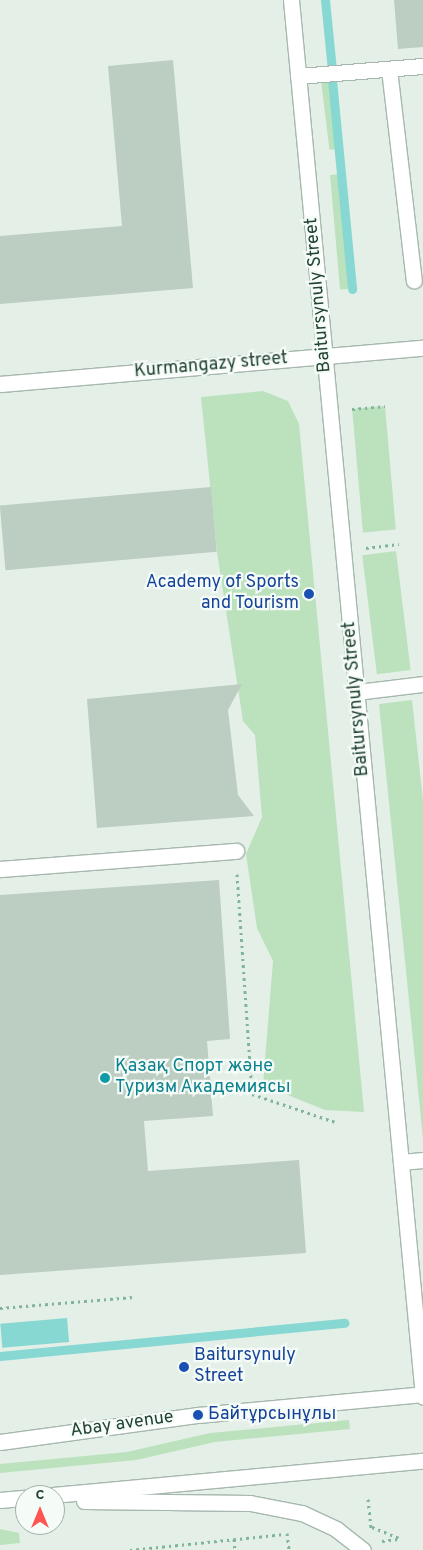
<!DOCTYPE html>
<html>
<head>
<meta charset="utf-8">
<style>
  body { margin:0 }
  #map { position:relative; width:423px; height:1550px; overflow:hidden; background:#e4efe8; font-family:Overpass,sans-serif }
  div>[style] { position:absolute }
  .green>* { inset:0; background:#bbe2bd; transform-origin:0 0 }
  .water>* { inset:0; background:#87d8d2; transform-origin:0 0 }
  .stream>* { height:9px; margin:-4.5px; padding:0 4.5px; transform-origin:4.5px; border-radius:4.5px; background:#87d8d2 }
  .building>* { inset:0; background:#bccdc2; transform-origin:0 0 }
  .path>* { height:3px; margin-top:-1.5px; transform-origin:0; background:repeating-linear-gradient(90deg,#81b599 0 2.5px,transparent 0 6.5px) }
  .roads { filter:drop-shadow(1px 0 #a6b8ae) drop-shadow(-1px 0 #a6b8ae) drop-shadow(0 1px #a6b8ae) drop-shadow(0 -1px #a6b8ae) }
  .lane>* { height:15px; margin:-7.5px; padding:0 7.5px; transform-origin:7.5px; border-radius:7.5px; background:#fff }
  .secondary>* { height:15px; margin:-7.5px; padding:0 7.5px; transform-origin:7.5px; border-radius:7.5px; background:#fff }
  .dots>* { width:14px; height:14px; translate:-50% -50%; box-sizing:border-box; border:2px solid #f5fbf7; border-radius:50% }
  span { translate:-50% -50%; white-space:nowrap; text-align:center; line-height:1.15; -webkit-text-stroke:4.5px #f5fbf7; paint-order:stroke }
  .street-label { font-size:18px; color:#214332 }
  .transit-label { font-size:18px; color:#164399 }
  .right { translate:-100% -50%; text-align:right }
  .left { translate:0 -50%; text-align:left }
  .culture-label { font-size:18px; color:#0d838f }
  .north { position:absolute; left:15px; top:1485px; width:50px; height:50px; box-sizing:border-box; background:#f5fbf7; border:1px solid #a0b1a8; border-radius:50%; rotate:0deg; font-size:14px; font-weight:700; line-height:20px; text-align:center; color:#214332 }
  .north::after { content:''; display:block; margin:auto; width:18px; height:22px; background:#ff5552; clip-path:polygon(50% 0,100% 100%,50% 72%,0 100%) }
</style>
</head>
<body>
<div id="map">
  <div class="green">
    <div style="left:332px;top:80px;width:69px;height:11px;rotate:83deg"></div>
    <div style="left:342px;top:174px;width:115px;height:12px;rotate:85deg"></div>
    <div style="clip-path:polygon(263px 391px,288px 401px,299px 424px,364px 1112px,325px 1110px,263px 1085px,273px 961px,257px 928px,246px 854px,262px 817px,255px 735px,243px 721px,217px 552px,201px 397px)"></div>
    <div style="left:385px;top:406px;width:124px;height:33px;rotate:85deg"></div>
    <div style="left:396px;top:551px;width:120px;height:34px;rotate:83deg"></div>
    <div style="clip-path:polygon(412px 700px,423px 800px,423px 1139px,379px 704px)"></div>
    <div style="clip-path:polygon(349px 1420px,350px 1429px,215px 1442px,136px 1460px,0 1473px,0 1464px,127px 1452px,210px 1433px)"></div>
    <div style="clip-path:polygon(0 1529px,19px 1533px,20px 1543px,0 1545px)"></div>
  </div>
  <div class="water">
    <div style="left:67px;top:1318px;width:24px;height:67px;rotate:85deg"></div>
  </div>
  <div class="stream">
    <div style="left:325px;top:0;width:70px;rotate:84.3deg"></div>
    <div style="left:332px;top:80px;width:210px;rotate:84.5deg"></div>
    <div style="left:0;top:1356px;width:346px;rotate:-5.5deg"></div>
  </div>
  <div class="building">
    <div style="clip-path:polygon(394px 0,423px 0,423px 47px,398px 49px)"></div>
    <div style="clip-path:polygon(173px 60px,193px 288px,0 304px,0 236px,122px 226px,108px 66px)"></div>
    <div style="left:211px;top:487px;width:65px;height:212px;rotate:85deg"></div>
    <div style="clip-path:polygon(242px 684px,228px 710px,238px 795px,254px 816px,97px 828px,87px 699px)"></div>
    <div style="clip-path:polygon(219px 880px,230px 1039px,207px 1041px,213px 1116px,144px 1121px,148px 1171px,299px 1160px,306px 1253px,0 1275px,0 895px)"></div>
  </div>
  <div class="path">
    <div style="left:352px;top:409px;width:33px;rotate:-5deg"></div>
    <div style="left:366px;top:548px;width:33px;rotate:-7deg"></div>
    <div style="left:237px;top:874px;width:221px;rotate:86.1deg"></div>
    <div style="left:252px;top:1094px;width:91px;rotate:18.6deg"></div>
    <div style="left:0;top:1308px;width:134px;rotate:-4.7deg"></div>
    <div style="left:368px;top:1499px;width:29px;rotate:84deg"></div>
    <div style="left:372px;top:1527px;width:31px;rotate:22deg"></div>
    <div style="left:287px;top:1533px;width:17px;rotate:83deg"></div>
    <div style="left:234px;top:1539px;width:11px;rotate:85deg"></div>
    <div style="left:382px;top:1541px;width:16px;rotate:-7deg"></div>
    <div style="left:130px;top:1550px;width:155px;rotate:-5.9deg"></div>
  </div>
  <div class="roads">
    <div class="lane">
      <div style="left:389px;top:69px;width:213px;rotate:83.3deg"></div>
      <div style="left:298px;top:76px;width:125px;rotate:-4.6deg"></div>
      <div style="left:357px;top:692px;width:66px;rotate:-6.9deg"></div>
      <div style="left:0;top:869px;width:237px;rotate:-4.4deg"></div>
      <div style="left:401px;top:1162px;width:22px;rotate:-5deg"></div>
    </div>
    <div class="secondary">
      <div style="left:291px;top:0;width:1403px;rotate:84.6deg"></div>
      <div style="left:0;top:384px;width:425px;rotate:-4.9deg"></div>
      <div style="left:0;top:1442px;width:200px;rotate:-7.8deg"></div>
      <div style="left:198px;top:1415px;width:226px;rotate:-5.3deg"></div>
      <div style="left:53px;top:1495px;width:372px;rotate:-5.3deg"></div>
      <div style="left:0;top:1500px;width:25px;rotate:-5deg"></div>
      <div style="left:84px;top:1501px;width:166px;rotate:0.7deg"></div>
      <div style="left:250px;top:1503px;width:53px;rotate:10.9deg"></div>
      <div style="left:302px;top:1513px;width:38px;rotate:25deg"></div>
      <div style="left:336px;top:1529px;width:34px;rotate:38deg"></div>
    </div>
  </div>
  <div class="dots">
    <div style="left:309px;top:594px;background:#1a4fb4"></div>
    <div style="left:105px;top:1078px;background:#0f9aa8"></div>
    <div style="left:184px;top:1367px;background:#1a4fb4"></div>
    <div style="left:198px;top:1415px;background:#1a4fb4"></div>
  </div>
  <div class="street-label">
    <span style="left:319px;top:295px;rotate:-95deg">Baitursynuly Street</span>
    <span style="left:211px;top:366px;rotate:-5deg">Kurmangazy street</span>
    <span style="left:357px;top:699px;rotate:-95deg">Baitursynuly Street</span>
    <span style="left:122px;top:1425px;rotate:-8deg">Abay avenue</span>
  </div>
  <div class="transit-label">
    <span class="right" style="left:299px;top:594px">Academy of Sports<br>and Tourism</span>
    <span class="left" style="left:194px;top:1367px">Baitursynuly<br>Street</span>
    <span class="left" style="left:208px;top:1415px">Байтұрсынұлы</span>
  </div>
  <div class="culture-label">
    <span class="left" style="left:115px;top:1078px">Қазақ Спорт және<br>Туризм Академиясы</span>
  </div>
  <div class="north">С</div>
</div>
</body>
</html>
